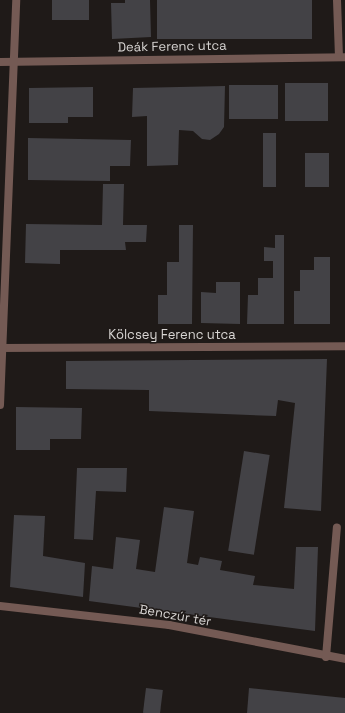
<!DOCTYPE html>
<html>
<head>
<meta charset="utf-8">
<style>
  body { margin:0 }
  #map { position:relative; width:345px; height:713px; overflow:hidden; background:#1f1a18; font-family:"Space Grotesk",sans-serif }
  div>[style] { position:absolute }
  .building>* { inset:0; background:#434246; transform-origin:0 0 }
  .minor>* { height:8px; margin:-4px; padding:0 4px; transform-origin:4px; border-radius:4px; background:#745a54 }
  span { translate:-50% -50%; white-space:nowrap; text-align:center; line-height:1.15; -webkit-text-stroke:3px #1f1a18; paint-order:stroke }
  .street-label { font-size:13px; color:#d8d5d3 }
</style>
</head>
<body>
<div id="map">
  <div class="building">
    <div style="left:52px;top:0;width:37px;height:20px"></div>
    <div style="clip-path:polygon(125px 0,150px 0,151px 37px,112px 39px,111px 3px,125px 3px)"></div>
    <div style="left:157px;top:0;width:155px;height:39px"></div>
    <div style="left:328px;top:83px;width:38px;height:43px;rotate:90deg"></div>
    <div style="left:278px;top:85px;width:34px;height:49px;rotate:90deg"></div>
    <div style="clip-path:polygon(225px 86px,224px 127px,219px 134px,210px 140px,202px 139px,193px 131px,179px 130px,178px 165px,147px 166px,147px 116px,132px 117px,133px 88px)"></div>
    <div style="clip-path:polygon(93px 87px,93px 117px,68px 117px,68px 123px,29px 123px,29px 88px)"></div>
    <div style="left:263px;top:133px;width:13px;height:54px"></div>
    <div style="clip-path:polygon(28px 138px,131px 140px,130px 166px,110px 166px,110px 181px,28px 180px)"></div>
    <div style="left:305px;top:153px;width:24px;height:34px"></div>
    <div style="clip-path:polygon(103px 184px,124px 184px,123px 225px,147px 225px,146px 242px,125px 242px,126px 250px,60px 250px,60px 264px,25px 263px,26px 224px,102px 225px)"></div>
    <div style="clip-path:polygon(179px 225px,193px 225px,192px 324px,158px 324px,158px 295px,167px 295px,167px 262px,179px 262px)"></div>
    <div style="clip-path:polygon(275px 235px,284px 235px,284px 324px,247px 324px,248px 295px,258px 295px,258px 278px,273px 278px,273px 261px,264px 261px,264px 247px,275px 248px)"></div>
    <div style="clip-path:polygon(314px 257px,330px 257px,330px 324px,294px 324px,294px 291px,300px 291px,300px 270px,314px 270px)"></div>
    <div style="clip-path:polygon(216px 282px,240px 282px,240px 324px,201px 323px,201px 292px,216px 293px)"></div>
    <div style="clip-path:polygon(327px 359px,321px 511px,284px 508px,295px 403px,278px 400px,276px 416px,149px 411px,149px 390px,66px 389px,66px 361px)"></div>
    <div style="clip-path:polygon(16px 407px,82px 408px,81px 439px,50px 439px,50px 450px,16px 450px)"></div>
    <div style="left:244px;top:451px;width:26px;height:101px;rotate:9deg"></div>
    <div style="clip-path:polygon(77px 468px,127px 468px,126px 492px,96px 491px,93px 540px,74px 539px)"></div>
    <div style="clip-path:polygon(164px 507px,194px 511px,187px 563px,198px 565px,200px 557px,222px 561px,220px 570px,255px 576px,253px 585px,294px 589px,296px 547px,318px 547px,315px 631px,89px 601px,92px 566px,113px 569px,116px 537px,140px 540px,136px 569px,155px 572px)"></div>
    <div style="clip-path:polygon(14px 515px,45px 516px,43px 556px,85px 563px,83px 597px,10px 587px)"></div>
    <div style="left:146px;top:688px;width:17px;height:25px;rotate:7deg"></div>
    <div style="clip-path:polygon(249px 688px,345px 698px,345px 713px,247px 713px)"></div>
  </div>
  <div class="minor">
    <div style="left:337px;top:0;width:57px;rotate:88deg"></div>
    <div style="left:0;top:62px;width:345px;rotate:-0.8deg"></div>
    <div style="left:0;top:348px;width:345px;rotate:-0.3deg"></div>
    <div style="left:0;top:405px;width:405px;rotate:-87.7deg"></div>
    <div style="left:0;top:606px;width:170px;rotate:6.4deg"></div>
    <div style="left:169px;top:625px;width:179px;rotate:10.9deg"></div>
    <div style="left:326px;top:657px;width:130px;rotate:-85.2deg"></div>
  </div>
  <div class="street-label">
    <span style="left:172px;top:47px;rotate:-1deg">Deák Ferenc utca</span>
    <span style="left:172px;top:335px">Kölcsey Ferenc utca</span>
    <span style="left:175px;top:616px;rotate:10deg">Benczúr tér</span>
  </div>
</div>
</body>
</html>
